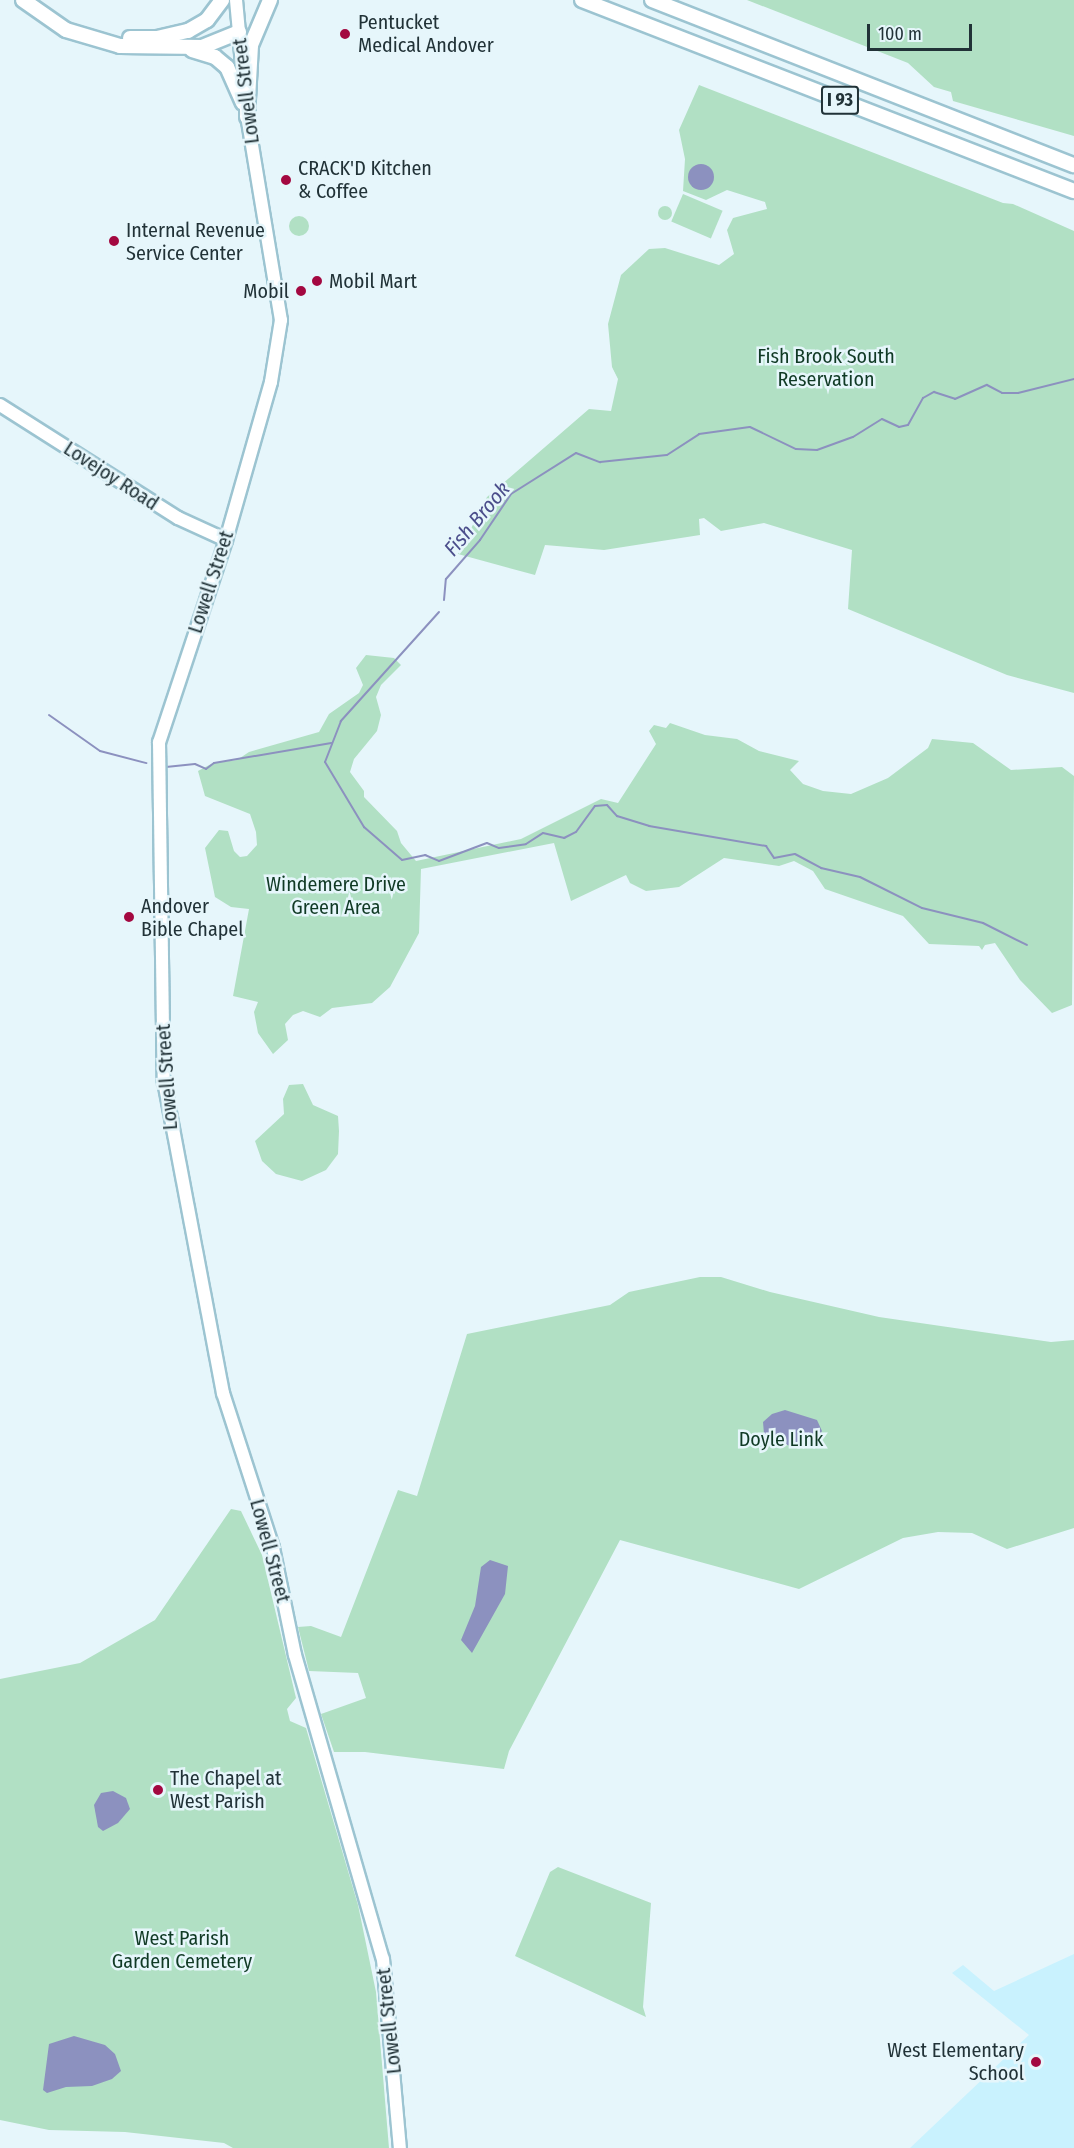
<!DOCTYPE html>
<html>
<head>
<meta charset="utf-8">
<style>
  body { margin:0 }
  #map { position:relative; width:1074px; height:2148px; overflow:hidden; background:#e6f6fb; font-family:"Fira Sans Condensed",sans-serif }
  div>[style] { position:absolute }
  .built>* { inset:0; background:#c9f2fe }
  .green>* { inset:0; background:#b1e0c4; transform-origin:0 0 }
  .round { border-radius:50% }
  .water>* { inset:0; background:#8c91bf }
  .stream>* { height:2px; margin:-1px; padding:0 1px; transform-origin:1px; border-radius:1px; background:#8c91bf }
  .roads { filter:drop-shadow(2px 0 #9cc4d1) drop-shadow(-2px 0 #9cc4d1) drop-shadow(0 2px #9cc4d1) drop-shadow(0 -2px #9cc4d1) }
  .major>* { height:12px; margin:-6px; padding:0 6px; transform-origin:6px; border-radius:6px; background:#fff }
  .highway>* { height:14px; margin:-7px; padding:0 7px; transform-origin:7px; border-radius:7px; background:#fff }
  .dots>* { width:16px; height:16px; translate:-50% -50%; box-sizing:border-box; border:3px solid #e6f6fb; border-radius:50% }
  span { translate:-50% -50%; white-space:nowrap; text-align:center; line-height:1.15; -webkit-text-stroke:5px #e6f6fb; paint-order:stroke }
  .shield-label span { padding:2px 4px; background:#e6f6fb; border:2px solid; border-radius:4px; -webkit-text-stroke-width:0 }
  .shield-label { font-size:18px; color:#213237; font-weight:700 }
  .poi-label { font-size:20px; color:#213237 }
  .left { translate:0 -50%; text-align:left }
  .right { translate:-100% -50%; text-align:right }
  .street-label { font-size:20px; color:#213237 }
  .park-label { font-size:20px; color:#103a25 }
  .water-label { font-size:21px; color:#4b4e8b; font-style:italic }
  .scale { position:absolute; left:867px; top:24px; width:105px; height:27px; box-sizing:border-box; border:3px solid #213237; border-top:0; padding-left:8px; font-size:18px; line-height:21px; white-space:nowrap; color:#213237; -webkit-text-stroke:4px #e6f6fb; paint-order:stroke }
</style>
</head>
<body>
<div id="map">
  <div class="built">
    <div style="clip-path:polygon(1074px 1954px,1074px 2148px,910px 2148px,1029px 2035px,952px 1973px,963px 1965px,994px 1991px)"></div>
  </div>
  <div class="green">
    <div style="clip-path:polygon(747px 0,1074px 0,1074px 136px,953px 101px,951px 92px,934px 87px,908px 63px)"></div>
    <div style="clip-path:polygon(699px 85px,1003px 203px,1013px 204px,1074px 231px,1074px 693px,1007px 675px,848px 609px,852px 550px,764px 523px,721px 531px,704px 518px,699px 519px,700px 535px,604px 550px,545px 545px,535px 575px,458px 554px,487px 497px,589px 409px,611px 411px,618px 379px,612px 367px,608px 324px,621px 275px,649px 249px,665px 248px,719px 265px,734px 254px,727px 230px,733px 218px,767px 209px,765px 202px,727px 190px,706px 200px,683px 191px,685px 159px,679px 130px)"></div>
    <div style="left:683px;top:194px;width:43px;height:30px;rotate:23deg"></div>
    <div class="round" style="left:658px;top:206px;width:14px;height:14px"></div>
    <div class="round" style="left:289px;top:216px;width:20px;height:20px"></div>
    <div style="clip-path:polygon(366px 655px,394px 658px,401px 665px,381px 685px,376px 697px,381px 715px,377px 731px,354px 759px,350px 772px,364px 791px,364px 797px,397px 831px,401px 843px,416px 861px,521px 839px,601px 799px,618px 803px,656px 744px,649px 731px,654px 725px,666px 728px,670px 723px,705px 735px,737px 739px,759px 751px,799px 761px,790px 770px,803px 784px,823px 791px,851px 794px,888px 778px,928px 748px,932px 739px,973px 743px,1011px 770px,1062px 767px,1074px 776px,1072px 1005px,1052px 1013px,1020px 980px,995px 943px,985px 945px,982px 950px,979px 946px,929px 944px,903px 916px,825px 889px,813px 871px,794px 861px,779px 866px,724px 858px,679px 887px,646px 891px,630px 883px,626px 875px,571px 901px,554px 843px,421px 869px,419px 933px,390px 987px,372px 1003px,332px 1008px,320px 1017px,303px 1011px,293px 1015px,285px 1024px,288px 1040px,273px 1054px,258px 1033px,254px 1012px,258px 1002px,233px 996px,249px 909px,231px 907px,215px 897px,205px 848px,219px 830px,228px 831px,234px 851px,240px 857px,247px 856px,257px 845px,256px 832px,250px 814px,205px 796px,198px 771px,213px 763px,237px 760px,249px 752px,319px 732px,329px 714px,359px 693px,363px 685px,356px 668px)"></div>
    <div style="clip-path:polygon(303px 1084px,313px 1105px,338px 1116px,339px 1131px,338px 1154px,326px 1170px,302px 1181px,276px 1174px,262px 1161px,255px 1141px,284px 1114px,283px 1099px,289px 1085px)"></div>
    <div style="clip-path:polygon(700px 1277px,721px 1277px,770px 1292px,879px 1317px,1051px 1342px,1074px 1340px,1074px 1528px,1007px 1549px,972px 1533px,938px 1532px,903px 1538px,799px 1589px,620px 1540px,509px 1751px,504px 1769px,365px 1752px,334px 1752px,321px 1714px,366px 1698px,358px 1673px,309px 1671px,298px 1627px,311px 1626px,341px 1637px,398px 1490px,417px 1496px,467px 1334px,610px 1305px,629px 1292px)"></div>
    <div style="clip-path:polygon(231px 1509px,241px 1511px,262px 1555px,296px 1698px,287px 1709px,290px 1721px,306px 1728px,358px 1905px,376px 1992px,389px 2148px,233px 2148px,224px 2143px,125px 2132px,49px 2130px,0 2120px,0 1679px,80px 1663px,155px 1620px)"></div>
    <div style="clip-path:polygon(558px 1867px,651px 1903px,643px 2007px,646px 2017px,515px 1956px,550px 1872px)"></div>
  </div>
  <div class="water">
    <div class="round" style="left:688px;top:164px;width:26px;height:26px"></div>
    <div style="clip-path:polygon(785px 1410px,817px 1420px,822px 1431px,817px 1440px,794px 1448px,764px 1434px,763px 1422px,772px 1414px)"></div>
    <div style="clip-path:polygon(490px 1560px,508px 1566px,505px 1594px,472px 1653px,461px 1640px,475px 1606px,481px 1567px)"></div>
    <div style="clip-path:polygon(113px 1791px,126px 1798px,130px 1809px,118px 1823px,103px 1831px,98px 1827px,94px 1805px,101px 1793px)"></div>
    <div style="clip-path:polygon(74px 2036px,105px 2045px,115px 2054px,121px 2071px,112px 2079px,92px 2086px,66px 2087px,47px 2093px,43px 2090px,49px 2044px)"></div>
  </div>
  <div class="stream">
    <div style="left:444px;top:600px;width:21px;rotate:-85deg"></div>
    <div style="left:446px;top:579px;width:52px;rotate:-48.9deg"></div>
    <div style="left:480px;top:540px;width:55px;rotate:-56deg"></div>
    <div style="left:511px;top:494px;width:77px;rotate:-32.2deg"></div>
    <div style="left:576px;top:453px;width:26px;rotate:21deg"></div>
    <div style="left:600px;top:462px;width:67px;rotate:-6deg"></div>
    <div style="left:667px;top:455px;width:38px;rotate:-33deg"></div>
    <div style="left:699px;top:434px;width:51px;rotate:-7.8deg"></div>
    <div style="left:750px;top:427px;width:51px;rotate:25.6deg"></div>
    <div style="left:796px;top:449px;width:21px;rotate:3deg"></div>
    <div style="left:817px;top:450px;width:38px;rotate:-20deg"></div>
    <div style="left:853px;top:437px;width:34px;rotate:-32deg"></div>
    <div style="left:882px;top:419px;width:19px;rotate:25deg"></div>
    <div style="left:899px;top:427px;width:9px;rotate:-13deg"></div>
    <div style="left:908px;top:425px;width:31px;rotate:-61deg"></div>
    <div style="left:923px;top:398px;width:13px;rotate:-29deg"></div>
    <div style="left:934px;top:392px;width:22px;rotate:18deg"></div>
    <div style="left:955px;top:399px;width:35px;rotate:-24deg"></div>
    <div style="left:987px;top:385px;width:17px;rotate:28deg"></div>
    <div style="left:1002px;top:393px;width:16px"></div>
    <div style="left:1018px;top:393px;width:58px;rotate:-14deg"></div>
    <div style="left:439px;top:612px;width:147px;rotate:132deg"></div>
    <div style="left:341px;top:721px;width:44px;rotate:111.3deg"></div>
    <div style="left:325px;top:762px;width:76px;rotate:59deg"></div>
    <div style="left:364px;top:827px;width:50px;rotate:41deg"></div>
    <div style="left:402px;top:860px;width:24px;rotate:-12deg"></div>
    <div style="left:425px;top:855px;width:15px;rotate:23deg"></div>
    <div style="left:439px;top:861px;width:51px;rotate:-20.6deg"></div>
    <div style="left:487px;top:843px;width:13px;rotate:23deg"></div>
    <div style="left:499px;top:848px;width:27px;rotate:-8deg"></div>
    <div style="left:526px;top:844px;width:20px;rotate:-33deg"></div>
    <div style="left:543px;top:833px;width:22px;rotate:13deg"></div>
    <div style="left:564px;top:838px;width:13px;rotate:-27deg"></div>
    <div style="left:576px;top:832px;width:32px;rotate:-54deg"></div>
    <div style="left:595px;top:806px;width:12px;rotate:-5deg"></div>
    <div style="left:607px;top:805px;width:15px;rotate:48deg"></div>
    <div style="left:617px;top:816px;width:34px;rotate:17deg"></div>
    <div style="left:649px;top:826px;width:119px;rotate:9.7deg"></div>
    <div style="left:766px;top:846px;width:14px;rotate:56deg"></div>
    <div style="left:774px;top:858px;width:21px;rotate:-11deg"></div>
    <div style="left:795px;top:854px;width:30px;rotate:28deg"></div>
    <div style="left:821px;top:868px;width:40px;rotate:13deg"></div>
    <div style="left:860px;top:877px;width:69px;rotate:26.6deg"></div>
    <div style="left:922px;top:908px;width:63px;rotate:13.8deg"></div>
    <div style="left:983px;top:923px;width:49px;rotate:26.6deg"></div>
    <div style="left:49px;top:715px;width:62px;rotate:35.2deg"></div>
    <div style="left:100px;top:751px;width:48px;rotate:14.6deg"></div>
    <div style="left:166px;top:767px;width:29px;rotate:-6deg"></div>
    <div style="left:195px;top:764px;width:12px;rotate:24deg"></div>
    <div style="left:206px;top:769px;width:10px;rotate:-37deg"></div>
    <div style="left:214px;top:763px;width:119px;rotate:-9.7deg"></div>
  </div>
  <div class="roads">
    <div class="major">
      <div style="left:236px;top:0;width:86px;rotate:84.7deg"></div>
      <div style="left:246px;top:109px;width:214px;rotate:80.6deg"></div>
      <div style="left:281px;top:320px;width:63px;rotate:99.2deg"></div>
      <div style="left:271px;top:382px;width:164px;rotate:105.9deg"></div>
      <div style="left:226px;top:540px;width:213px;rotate:108.3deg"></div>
      <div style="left:159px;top:742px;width:339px;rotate:89.2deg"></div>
      <div style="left:164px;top:1081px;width:318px;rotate:79.3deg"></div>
      <div style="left:223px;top:1393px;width:163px;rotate:72.1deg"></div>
      <div style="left:273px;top:1548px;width:109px;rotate:78.4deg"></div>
      <div style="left:295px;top:1655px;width:316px;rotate:73.9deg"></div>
      <div style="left:383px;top:1959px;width:190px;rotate:84.9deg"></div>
      <div style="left:0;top:405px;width:211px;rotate:32.4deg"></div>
      <div style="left:178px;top:518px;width:53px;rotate:24.6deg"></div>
    </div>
    <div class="highway">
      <div style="left:23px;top:0;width:52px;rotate:34.9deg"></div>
      <div style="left:66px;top:30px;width:56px;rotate:16.5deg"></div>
      <div style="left:120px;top:46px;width:82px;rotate:0.7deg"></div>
      <div style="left:202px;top:47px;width:40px;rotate:-22deg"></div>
      <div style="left:582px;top:0;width:528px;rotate:21.22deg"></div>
      <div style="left:652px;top:0;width:453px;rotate:21.4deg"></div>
      <div style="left:130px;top:38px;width:27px"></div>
      <div style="left:157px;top:38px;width:32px;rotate:-13deg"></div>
      <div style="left:188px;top:31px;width:22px;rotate:-30deg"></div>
      <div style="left:207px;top:20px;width:25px;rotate:-53deg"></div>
      <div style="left:192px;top:50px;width:24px;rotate:17deg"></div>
      <div style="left:215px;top:57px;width:16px;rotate:40deg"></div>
      <div style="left:227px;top:67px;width:39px;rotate:66deg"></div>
      <div style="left:247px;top:117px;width:72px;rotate:-86.8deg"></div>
      <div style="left:251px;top:45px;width:49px;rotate:-67.1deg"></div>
    </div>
  </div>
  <div class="dots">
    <div style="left:345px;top:34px;background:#a30840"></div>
    <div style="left:286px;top:180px;background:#a30840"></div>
    <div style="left:114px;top:241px;background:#a30840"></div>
    <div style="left:317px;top:281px;background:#a30840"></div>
    <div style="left:301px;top:291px;background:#a30840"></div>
    <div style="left:129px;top:917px;background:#a30840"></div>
    <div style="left:158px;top:1790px;background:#a30840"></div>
    <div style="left:1036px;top:2062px;background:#a30840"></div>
  </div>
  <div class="shield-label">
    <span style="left:840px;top:100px">I 93</span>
  </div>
  <div class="poi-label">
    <span class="left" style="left:358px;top:34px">Pentucket<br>Medical Andover</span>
    <span class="left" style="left:298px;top:180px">CRACK'D Kitchen<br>&amp; Coffee</span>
    <span class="left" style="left:126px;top:242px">Internal Revenue<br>Service Center</span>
    <span class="left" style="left:329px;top:281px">Mobil Mart</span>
    <span class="right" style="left:289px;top:291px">Mobil</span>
    <span class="left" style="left:141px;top:918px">Andover<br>Bible Chapel</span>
    <span class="left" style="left:170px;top:1790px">The Chapel at<br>West Parish</span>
    <span class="right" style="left:1024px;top:2062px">West Elementary<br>School</span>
  </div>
  <div class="street-label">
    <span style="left:246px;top:91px;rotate:-97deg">Lowell Street</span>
    <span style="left:111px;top:476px;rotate:33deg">Lovejoy Road</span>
    <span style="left:211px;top:582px;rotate:-72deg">Lowell Street</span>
    <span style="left:167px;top:1077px;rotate:-94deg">Lowell Street</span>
    <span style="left:270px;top:1551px;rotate:75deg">Lowell Street</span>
    <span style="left:389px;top:2021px;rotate:-96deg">Lowell Street</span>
  </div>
  <div class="park-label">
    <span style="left:826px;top:368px">Fish Brook South<br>Reservation</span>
    <span style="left:336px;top:896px">Windemere Drive<br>Green Area</span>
    <span style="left:781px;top:1439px">Doyle Link</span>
    <span style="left:182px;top:1950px">West Parish<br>Garden Cemetery</span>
  </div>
  <div class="water-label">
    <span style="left:477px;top:519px;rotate:-50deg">Fish Brook</span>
  </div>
  <div class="scale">100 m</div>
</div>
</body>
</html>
